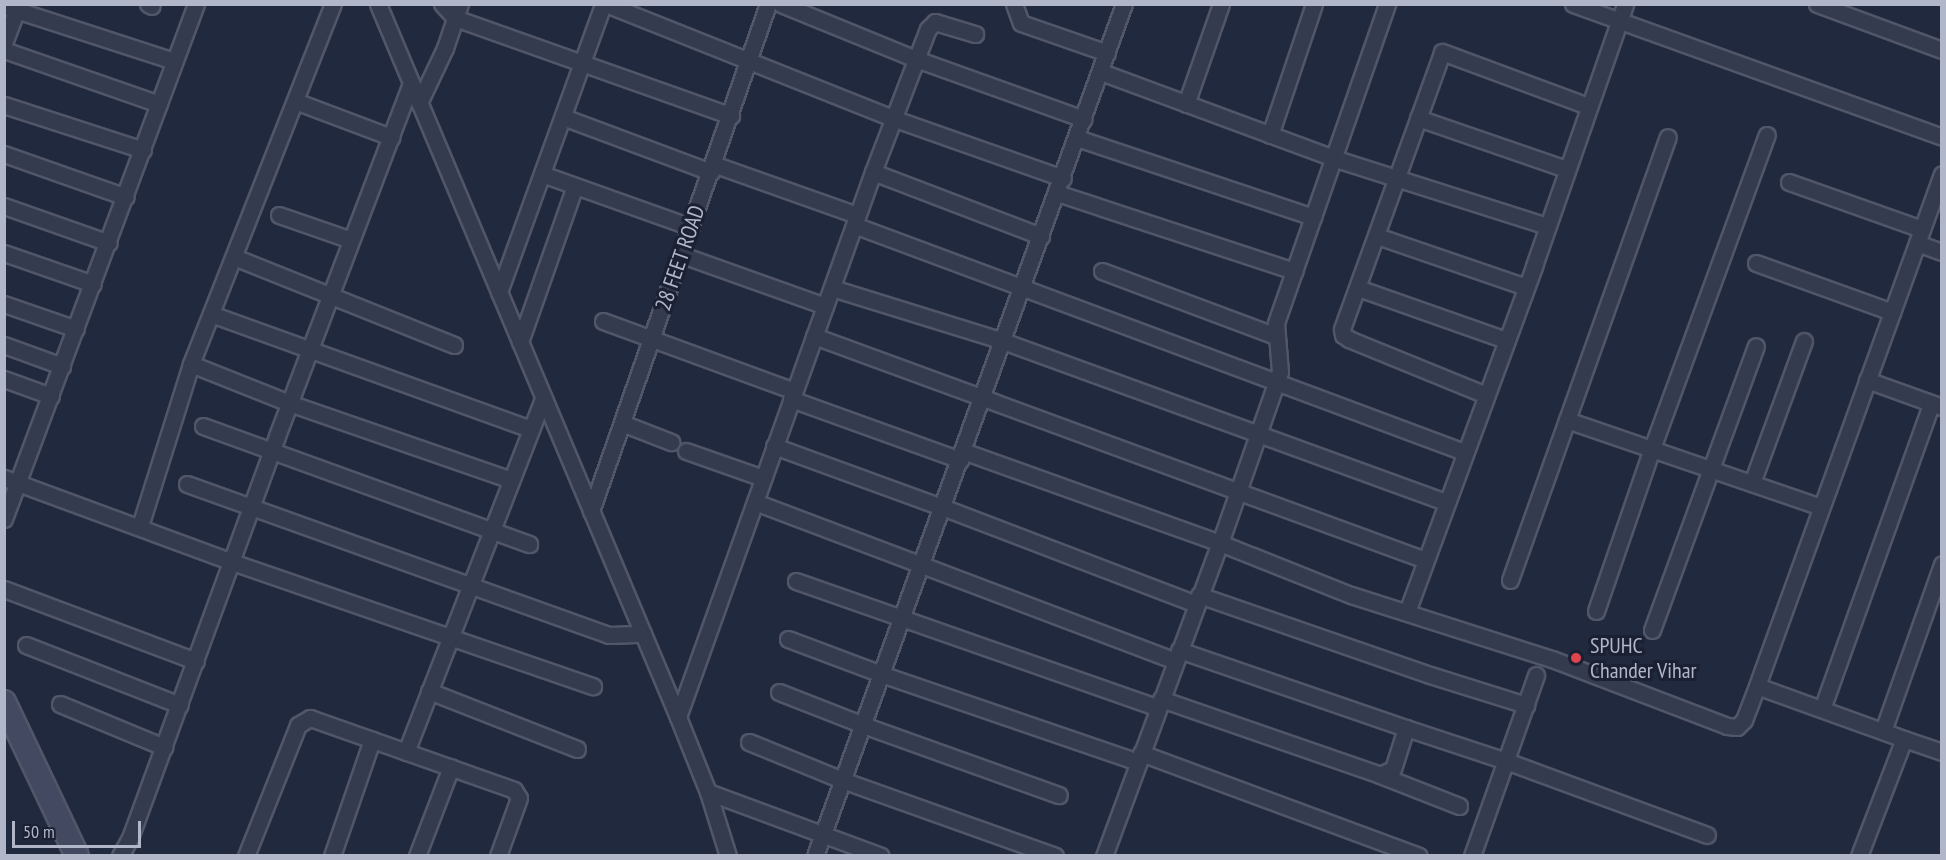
<!DOCTYPE html>
<html>
<head>
<meta charset="utf-8">
<style>
  body { margin:0 }
  #map { position:relative; width:1946px; height:860px; overflow:hidden; background:#21293e; font-family:"PT Sans Narrow",sans-serif }
  div>[style] { position:absolute }
  .roads { filter:drop-shadow(2px 0 #515668) drop-shadow(-2px 0 #515668) drop-shadow(0 2px #515668) drop-shadow(0 -2px #515668) }
  .street>* { height:15px; margin:-7.5px; padding:0 7.5px; transform-origin:7.5px; border-radius:7.5px; background:#353b4e }
  .secondary>* { height:22px; margin:-11px; padding:0 11px; transform-origin:11px; border-radius:11px; background:#434961 }
  .dots>* { width:16px; height:16px; translate:-50% -50%; box-sizing:border-box; border:3px solid #1b2032; border-radius:50% }
  span { translate:-50% -50%; white-space:nowrap; text-align:center; line-height:1.15; -webkit-text-stroke:6px #1b2032; paint-order:stroke }
  .street-label { font-size:22px; color:#b1b6c9 }
  .poi-label { font-size:22px; color:#b1b6c9 }
  .left { translate:0 -50%; text-align:left }
  .frame { position:absolute; inset:0; border:6px solid #b1b6c9; pointer-events:none }
  .scale { position:absolute; left:12px; top:821px; width:129px; height:27px; box-sizing:border-box; border:3px solid #b1b6c9; border-top:0; padding-left:8px; font-size:18px; line-height:21px; white-space:nowrap; color:#b1b6c9; -webkit-text-stroke:4px #1b2032; paint-order:stroke }
</style>
</head>
<body>
<div id="map">
  <div class="roads">
    <div class="street">
      <div style="left:148px;top:4px;width:4px;rotate:27deg"></div>
      <div style="left:378px;top:4px;width:774px;rotate:67.18deg"></div>
      <div style="left:678px;top:717px;width:81px;rotate:68.2deg"></div>
      <div style="left:708px;top:792px;width:67px;rotate:72.6deg"></div>
      <div style="left:442px;top:4px;width:19px;rotate:47deg"></div>
      <div style="left:455px;top:18px;width:293px;rotate:19.5deg"></div>
      <div style="left:606px;top:4px;width:311px;rotate:21.7deg"></div>
      <div style="left:895px;top:119px;width:178px;rotate:19.4deg"></div>
      <div style="left:781px;top:4px;width:146px;rotate:22.2deg"></div>
      <div style="left:916px;top:59px;width:178px;rotate:19.7deg"></div>
      <div style="left:1014px;top:4px;width:20px;rotate:70deg"></div>
      <div style="left:1021px;top:23px;width:91px;rotate:19.2deg"></div>
      <div style="left:1573px;top:4px;width:392px;rotate:19.8deg"></div>
      <div style="left:1817px;top:4px;width:133px;rotate:20.2deg"></div>
      <div style="left:4px;top:6px;width:179px;rotate:17.9deg"></div>
      <div style="left:4px;top:43px;width:42px;rotate:-69deg"></div>
      <div style="left:4px;top:50px;width:164px;rotate:19.2deg"></div>
      <div style="left:1101px;top:72px;width:247px;rotate:20.3deg"></div>
      <div style="left:1333px;top:158px;width:225px;rotate:17.6deg"></div>
      <div style="left:295px;top:101px;width:103px;rotate:20.6deg"></div>
      <div style="left:419px;top:103px;width:61px;rotate:-64.7deg"></div>
      <div style="left:445px;top:48px;width:46px;rotate:-71.2deg"></div>
      <div style="left:1186px;top:104px;width:106px;rotate:-70.7deg"></div>
      <div style="left:4px;top:105px;width:146px;rotate:17.9deg"></div>
      <div style="left:563px;top:117px;width:158px;rotate:20.4deg"></div>
      <div style="left:1418px;top:118px;width:157px;rotate:19deg"></div>
      <div style="left:1270px;top:135px;width:138px;rotate:-71.4deg"></div>
      <div style="left:1077px;top:138px;width:249px;rotate:18.5deg"></div>
      <div style="left:4px;top:154px;width:129px;rotate:19.4deg"></div>
      <div style="left:713px;top:164px;width:153px;rotate:19.5deg"></div>
      <div style="left:873px;top:172px;width:180px;rotate:20.9deg"></div>
      <div style="left:542px;top:174px;width:158px;rotate:19.6deg"></div>
      <div style="left:1789px;top:182px;width:141px;rotate:19.5deg"></div>
      <div style="left:1057px;top:193px;width:250px;rotate:18.2deg"></div>
      <div style="left:4px;top:206px;width:111px;rotate:19.4deg"></div>
      <div style="left:279px;top:215px;width:76px;rotate:19.1deg"></div>
      <div style="left:854px;top:225px;width:651px;rotate:20.41deg"></div>
      <div style="left:1377px;top:236px;width:157px;rotate:18.9deg"></div>
      <div style="left:1917px;top:243px;width:27px;rotate:20deg"></div>
      <div style="left:4px;top:253px;width:94px;rotate:19.2deg"></div>
      <div style="left:682px;top:255px;width:152px;rotate:19.6deg"></div>
      <div style="left:234px;top:257px;width:237px;rotate:21.8deg"></div>
      <div style="left:1756px;top:263px;width:145px;rotate:19.8deg"></div>
      <div style="left:1102px;top:271px;width:186px;rotate:20.5deg"></div>
      <div style="left:832px;top:288px;width:179px;rotate:17.2deg"></div>
      <div style="left:1003px;top:341px;width:471px;rotate:20deg"></div>
      <div style="left:1358px;top:288px;width:157px;rotate:19.4deg"></div>
      <div style="left:499px;top:292px;width:306px;rotate:-70.1deg"></div>
      <div style="left:4px;top:304px;width:76px;rotate:19.1deg"></div>
      <div style="left:211px;top:314px;width:340px;rotate:19.8deg"></div>
      <div style="left:603px;top:321px;width:203px;rotate:20.1deg"></div>
      <div style="left:814px;top:336px;width:651px;rotate:20.13deg"></div>
      <div style="left:520px;top:342px;width:165px;rotate:-70.6deg"></div>
      <div style="left:4px;top:345px;width:62px;rotate:19.9deg"></div>
      <div style="left:191px;top:364px;width:105px;rotate:21.7deg"></div>
      <div style="left:289px;top:403px;width:235px;rotate:19.1deg"></div>
      <div style="left:4px;top:379px;width:50px;rotate:19.9deg"></div>
      <div style="left:1867px;top:380px;width:80px;rotate:19.8deg"></div>
      <div style="left:1486px;top:395px;width:148px;rotate:-157.8deg"></div>
      <div style="left:1349px;top:339px;width:7px;rotate:-146deg"></div>
      <div style="left:1343px;top:335px;width:6px;rotate:-99deg"></div>
      <div style="left:1342px;top:329px;width:294px;rotate:-70.1deg"></div>
      <div style="left:1442px;top:52px;width:156px;rotate:20.3deg"></div>
      <div style="left:791px;top:399px;width:180px;rotate:19.8deg"></div>
      <div style="left:1567px;top:420px;width:268px;rotate:18.9deg"></div>
      <div style="left:622px;top:423px;width:53px;rotate:21.2deg"></div>
      <div style="left:203px;top:426px;width:347px;rotate:19.9deg"></div>
      <div style="left:774px;top:446px;width:179px;rotate:20deg"></div>
      <div style="left:942px;top:507px;width:272px;rotate:20.9deg"></div>
      <div style="left:686px;top:451px;width:82px;rotate:19.3deg"></div>
      <div style="left:963px;top:451px;width:273px;rotate:19.7deg"></div>
      <div style="left:1220px;top:543px;width:141px;rotate:21.7deg"></div>
      <div style="left:1351px;top:595px;width:211px;rotate:17.7deg"></div>
      <div style="left:1552px;top:659px;width:187px;rotate:20.9deg"></div>
      <div style="left:1727px;top:726px;width:10px;rotate:6deg"></div>
      <div style="left:1737px;top:727px;width:10px;rotate:-45deg"></div>
      <div style="left:1744px;top:720px;width:36px;rotate:-69deg"></div>
      <div style="left:4px;top:478px;width:243px;rotate:20.2deg"></div>
      <div style="left:232px;top:562px;width:382px;rotate:19deg"></div>
      <div style="left:1752px;top:483px;width:151px;rotate:-69.9deg"></div>
      <div style="left:187px;top:484px;width:448px;rotate:19.7deg"></div>
      <div style="left:609px;top:635px;width:34px;rotate:-2deg"></div>
      <div style="left:755px;top:502px;width:449px;rotate:20.7deg"></div>
      <div style="left:591px;top:511px;width:537px;rotate:-70.76deg"></div>
      <div style="left:4px;top:519px;width:550px;rotate:-69.55deg"></div>
      <div style="left:140px;top:526px;width:170px;rotate:-72.5deg"></div>
      <div style="left:191px;top:364px;width:387px;rotate:-68.5deg"></div>
      <div style="left:1510px;top:580px;width:470px;rotate:-70.4deg"></div>
      <div style="left:796px;top:581px;width:384px;rotate:19.3deg"></div>
      <div style="left:4px;top:589px;width:205px;rotate:20.6deg"></div>
      <div style="left:1199px;top:595px;width:244px;rotate:19.1deg"></div>
      <div style="left:1430px;top:675px;width:101px;rotate:17.4deg"></div>
      <div style="left:1596px;top:611px;width:178px;rotate:-71deg"></div>
      <div style="left:1654px;top:443px;width:328px;rotate:-69.9deg"></div>
      <div style="left:1407px;top:612px;width:369px;rotate:-69.8deg"></div>
      <div style="left:1534px;top:266px;width:277px;rotate:-70.8deg"></div>
      <div style="left:1652px;top:630px;width:302px;rotate:-69.9deg"></div>
      <div style="left:788px;top:639px;width:99px;rotate:20.6deg"></div>
      <div style="left:881px;top:674px;width:272px;rotate:18.9deg"></div>
      <div style="left:26px;top:645px;width:165px;rotate:21.3deg"></div>
      <div style="left:1179px;top:650px;width:240px;rotate:19deg"></div>
      <div style="left:429px;top:691px;width:159px;rotate:21.4deg"></div>
      <div style="left:779px;top:692px;width:90px;rotate:21.4deg"></div>
      <div style="left:863px;top:725px;width:208px;rotate:19.7deg"></div>
      <div style="left:1161px;top:699px;width:232px;rotate:19.1deg"></div>
      <div style="left:1380px;top:775px;width:14px;rotate:-25deg"></div>
      <div style="left:1393px;top:769px;width:43px;rotate:-72.4deg"></div>
      <div style="left:1406px;top:728px;width:105px;rotate:18.3deg"></div>
      <div style="left:1506px;top:761px;width:214px;rotate:20.2deg"></div>
      <div style="left:60px;top:704px;width:113px;rotate:22.5deg"></div>
      <div style="left:1822px;top:709px;width:324px;rotate:-70.3deg"></div>
      <div style="left:678px;top:717px;width:579px;rotate:-70.31deg"></div>
      <div style="left:873px;top:172px;width:153px;rotate:-69deg"></div>
      <div style="left:928px;top:29px;width:10px;rotate:-45deg"></div>
      <div style="left:935px;top:22px;width:42px;rotate:16.7deg"></div>
      <div style="left:1883px;top:731px;width:177px;rotate:-70.5deg"></div>
      <div style="left:1904px;top:739px;width:40px;rotate:18.9deg"></div>
      <div style="left:749px;top:742px;width:100px;rotate:22.2deg"></div>
      <div style="left:842px;top:780px;width:226px;rotate:19.6deg"></div>
      <div style="left:406px;top:752px;width:380px;rotate:-68.8deg"></div>
      <div style="left:1141px;top:753px;width:296px;rotate:20.3deg"></div>
      <div style="left:1380px;top:775px;width:85px;rotate:21.4deg"></div>
      <div style="left:708px;top:792px;width:184px;rotate:20.3deg"></div>
      <div style="left:120px;top:856px;width:21px;rotate:-61deg"></div>
      <div style="left:130px;top:838px;width:428px;rotate:-69.9deg"></div>
      <div style="left:277px;top:436px;width:378px;rotate:-69.2deg"></div>
      <div style="left:246px;top:856px;width:141px;rotate:-68.3deg"></div>
      <div style="left:298px;top:725px;width:14px;rotate:-30deg"></div>
      <div style="left:310px;top:718px;width:216px;rotate:19.4deg"></div>
      <div style="left:514px;top:790px;width:9px;rotate:58deg"></div>
      <div style="left:519px;top:798px;width:62px;rotate:109.9deg"></div>
      <div style="left:332px;top:856px;width:123px;rotate:-71deg"></div>
      <div style="left:417px;top:856px;width:95px;rotate:-69.1deg"></div>
      <div style="left:815px;top:856px;width:906px;rotate:-70.07deg"></div>
      <div style="left:1104px;top:856px;width:334px;rotate:-69.7deg"></div>
      <div style="left:1220px;top:543px;width:181px;rotate:-70.7deg"></div>
      <div style="left:1280px;top:372px;width:49px;rotate:-94.7deg"></div>
      <div style="left:1276px;top:323px;width:338px;rotate:-70.8deg"></div>
      <div style="left:1472px;top:856px;width:192px;rotate:-70.5deg"></div>
      <div style="left:1859px;top:856px;width:125px;rotate:-69deg"></div>
      <div style="left:1904px;top:739px;width:156px;rotate:-160.2deg"></div>
      <div style="left:1757px;top:686px;width:544px;rotate:-70.13deg"></div>
    </div>
    <div class="secondary">
      <div style="left:4px;top:702px;width:170px;rotate:64.6deg"></div>
    </div>
  </div>
  <div class="dots">
    <div style="left:1576px;top:658px;background:#e0444e"></div>
  </div>
  <div class="street-label">
    <span style="left:680px;top:258px;rotate:-71deg">28 FEET ROAD</span>
  </div>
  <div class="poi-label">
    <span class="left" style="left:1590px;top:658px">SPUHC<br>Chander Vihar</span>
  </div>
  <div class="frame"></div>
  <div class="scale">50 m</div>
</div>
</body>
</html>
